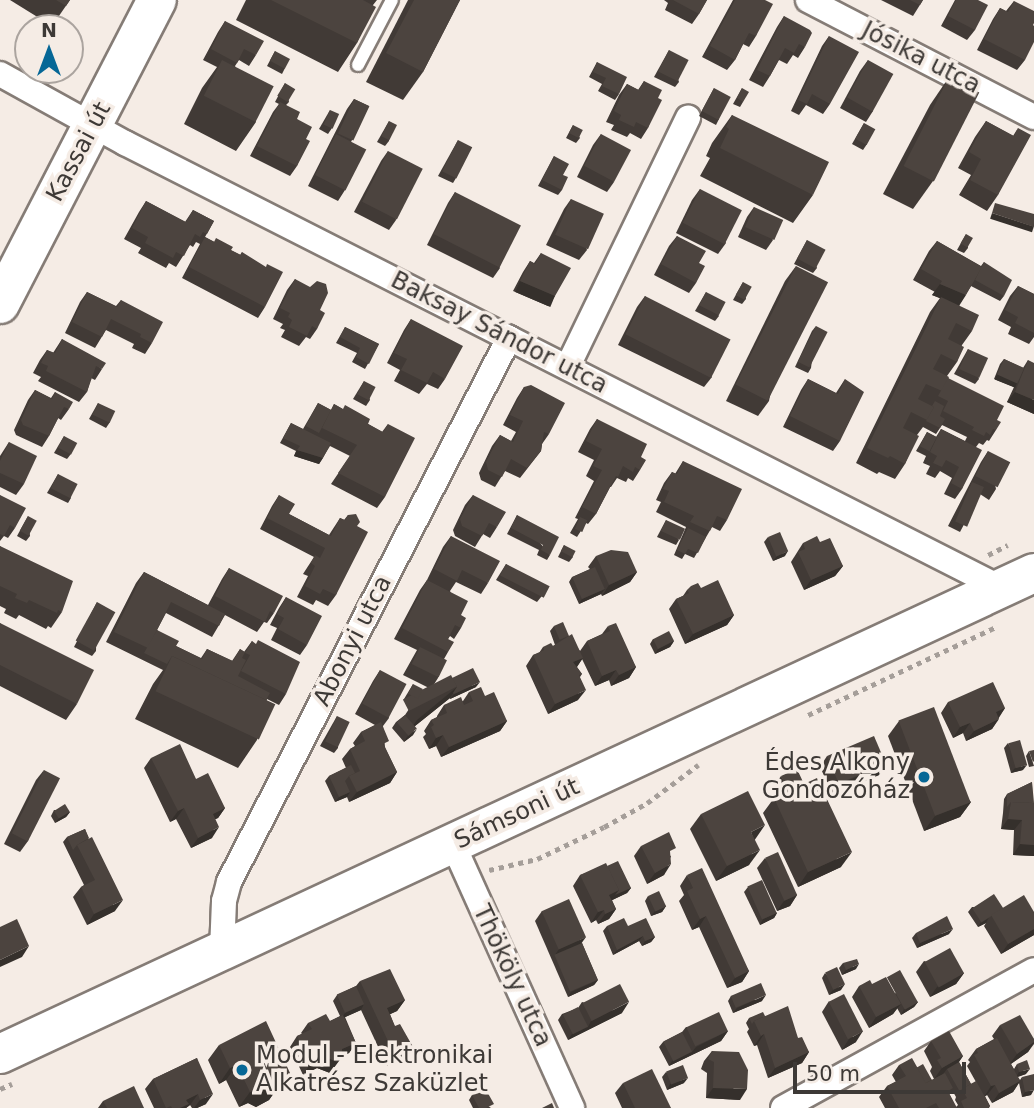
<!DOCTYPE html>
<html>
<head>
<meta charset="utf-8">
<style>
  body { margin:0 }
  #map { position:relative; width:1034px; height:1108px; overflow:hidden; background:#f5ece5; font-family:"DejaVu Sans",sans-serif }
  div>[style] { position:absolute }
  .path>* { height:4.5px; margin-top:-2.25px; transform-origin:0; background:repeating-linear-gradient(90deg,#a59e99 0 5px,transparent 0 10px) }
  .roads { filter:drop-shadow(2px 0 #857c76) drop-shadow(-2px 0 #857c76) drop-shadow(0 2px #857c76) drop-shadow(0 -2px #857c76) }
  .service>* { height:12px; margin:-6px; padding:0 6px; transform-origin:6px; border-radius:6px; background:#fff }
  .minor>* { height:24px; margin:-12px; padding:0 12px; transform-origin:12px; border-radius:12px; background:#fff }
  .primary>* { height:38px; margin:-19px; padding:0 19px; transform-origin:19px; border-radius:19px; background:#fff }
  .wall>* { inset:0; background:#413a36 }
  .shaded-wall>* { inset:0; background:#35302c; transform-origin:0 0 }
  .building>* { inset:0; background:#4c443f; transform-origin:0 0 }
  .dots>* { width:19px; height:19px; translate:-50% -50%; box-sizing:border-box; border:4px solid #f5ece5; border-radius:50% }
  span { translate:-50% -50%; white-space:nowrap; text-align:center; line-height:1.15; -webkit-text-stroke:7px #f5ece5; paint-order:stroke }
  .street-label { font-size:24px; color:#3d3936 }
  .poi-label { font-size:24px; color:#3d3936 }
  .right { translate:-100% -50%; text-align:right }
  .left { translate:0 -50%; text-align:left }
  .north { position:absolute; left:14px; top:14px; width:70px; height:70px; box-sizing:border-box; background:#f5ece5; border:2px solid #aba49f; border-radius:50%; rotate:0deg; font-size:19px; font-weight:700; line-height:28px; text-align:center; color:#3d3936 }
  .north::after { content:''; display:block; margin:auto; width:24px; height:32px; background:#066796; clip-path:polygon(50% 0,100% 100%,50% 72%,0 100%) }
  .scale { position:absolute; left:793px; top:1062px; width:173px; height:32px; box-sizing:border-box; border:4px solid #3d3936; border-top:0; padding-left:9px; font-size:21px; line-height:24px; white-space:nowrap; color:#3d3936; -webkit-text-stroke:5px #f5ece5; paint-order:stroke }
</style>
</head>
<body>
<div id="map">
  <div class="path">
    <div style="left:988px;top:555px;width:22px;rotate:-27deg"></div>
    <div style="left:808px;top:715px;width:208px;rotate:-25.1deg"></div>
    <div style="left:489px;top:870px;width:49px;rotate:-12.9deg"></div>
    <div style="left:537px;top:859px;width:74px;rotate:-25.5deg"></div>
    <div style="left:604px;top:827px;width:49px;rotate:-29.2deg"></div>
    <div style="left:647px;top:803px;width:64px;rotate:-36.7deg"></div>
    <div style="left:0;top:1089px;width:13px;rotate:-23deg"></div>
  </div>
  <div class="roads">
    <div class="service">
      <div style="left:358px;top:65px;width:73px;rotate:-62.4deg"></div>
    </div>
    <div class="minor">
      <div style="left:808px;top:0;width:254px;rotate:27.4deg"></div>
      <div style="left:0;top:74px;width:143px;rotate:28.9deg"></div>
      <div style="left:125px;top:143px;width:983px;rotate:26.93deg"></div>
      <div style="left:568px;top:366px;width:276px;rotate:-64.2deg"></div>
      <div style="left:453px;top:844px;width:290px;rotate:65.7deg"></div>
      <div style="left:222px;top:951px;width:50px;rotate:-87.7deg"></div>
      <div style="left:224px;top:901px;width:20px;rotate:-75deg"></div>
      <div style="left:229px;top:882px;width:612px;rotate:-62.76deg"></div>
      <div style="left:783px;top:1108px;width:286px;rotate:-28.8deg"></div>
    </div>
    <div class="primary">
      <div style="left:0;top:304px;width:342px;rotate:-62.7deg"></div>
      <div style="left:0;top:1054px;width:1140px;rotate:-24.95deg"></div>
    </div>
  </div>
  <div class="wall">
    <div style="clip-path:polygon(10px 0,70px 0,52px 26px)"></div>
    <div style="clip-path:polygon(246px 0,377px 0,373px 5px,357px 43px,338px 72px,236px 20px)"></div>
    <div style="clip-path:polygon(408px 0,460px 0,423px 72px,403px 100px,366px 82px)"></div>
    <div style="clip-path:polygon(664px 0,707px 0,699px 14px,692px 24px,665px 10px,668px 3px)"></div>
    <div style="clip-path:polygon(733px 0,765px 0,756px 36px,749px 47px,743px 44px,735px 60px,727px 70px,702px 57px)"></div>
    <div style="clip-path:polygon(881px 0,923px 0,913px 16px)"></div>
    <div style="clip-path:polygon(955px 0,978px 0,975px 30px,967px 40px,941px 26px)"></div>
    <div style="clip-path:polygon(1014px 1px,1025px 60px,1017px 70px,977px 50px,993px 19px,1000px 8px,1006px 11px)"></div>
    <div style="clip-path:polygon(784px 16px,805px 47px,798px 58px,793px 55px,787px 64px,779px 60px,770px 76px,763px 87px,749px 80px,777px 27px)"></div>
    <div style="clip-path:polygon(225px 21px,256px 55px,249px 66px,239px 60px,235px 66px,256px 122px,236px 151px,184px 124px,202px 88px,217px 67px,203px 60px,218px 32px)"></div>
    <div style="clip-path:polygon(829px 36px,830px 104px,823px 114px,806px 105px,799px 115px,791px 111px,822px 46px)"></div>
    <div style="clip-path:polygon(669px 50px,679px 82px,675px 87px,654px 77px)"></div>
    <div style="clip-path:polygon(275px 51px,285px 68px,282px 74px,267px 66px)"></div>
    <div style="clip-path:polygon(868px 60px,873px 111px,866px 122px,840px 108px,860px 71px)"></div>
    <div style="clip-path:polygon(597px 62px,619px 94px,615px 100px,598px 91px,602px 84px,589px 77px)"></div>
    <div style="clip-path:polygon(949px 77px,933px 181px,913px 209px,883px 194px,930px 105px)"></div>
    <div style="clip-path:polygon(644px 81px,658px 98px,648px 128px,641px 139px,630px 133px,627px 137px,611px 130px,614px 125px,606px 122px,619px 95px,627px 84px,638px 90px)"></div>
    <div style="clip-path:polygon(285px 83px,289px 102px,286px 105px,297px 119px,306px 139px,297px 166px,290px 176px,250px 156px,273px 112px,279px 104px,275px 102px)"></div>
    <div style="clip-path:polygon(714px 88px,719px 119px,716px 125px,699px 116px)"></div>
    <div style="clip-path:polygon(742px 88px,743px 102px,740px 107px,733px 104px)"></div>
    <div style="clip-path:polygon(354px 99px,369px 106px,351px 142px,345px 190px,338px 201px,308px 186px,347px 109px)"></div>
    <div style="clip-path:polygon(330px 110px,332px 128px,328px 134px,319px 129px)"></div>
    <div style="clip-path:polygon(732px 115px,813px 195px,793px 223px,700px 176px,710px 158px,706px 156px,712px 143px)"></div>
    <div style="clip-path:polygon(389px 121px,389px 141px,385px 146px,377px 142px)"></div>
    <div style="clip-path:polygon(986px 121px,1013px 136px,1018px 128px,998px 195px,987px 211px,959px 195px,971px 175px,958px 168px,975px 137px)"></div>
    <div style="clip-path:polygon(864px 123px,867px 144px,863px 150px,852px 144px)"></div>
    <div style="clip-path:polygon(573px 125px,580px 138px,576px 143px,566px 138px)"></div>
    <div style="clip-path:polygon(601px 134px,614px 182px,607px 192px,577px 177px,593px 145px)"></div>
    <div style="clip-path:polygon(458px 140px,456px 178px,453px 183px,438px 176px)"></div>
    <div style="clip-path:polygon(388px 151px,396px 220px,389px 230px,354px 212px,381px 161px)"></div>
    <div style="clip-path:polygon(554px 156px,563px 175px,562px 190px,558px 195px,538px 186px)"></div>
    <div style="clip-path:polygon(700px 189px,726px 243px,718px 254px,676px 233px,692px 200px)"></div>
    <div style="clip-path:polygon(455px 192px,500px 268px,493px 278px,427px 245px,448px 203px)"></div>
    <div style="clip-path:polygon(571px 199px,587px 250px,579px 260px,546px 245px,564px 209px)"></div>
    <div style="clip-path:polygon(146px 201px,185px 222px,193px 210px,214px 221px,205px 237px,240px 255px,242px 252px,265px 307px,258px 318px,182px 278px,200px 244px,196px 242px,193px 247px,190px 245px,176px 267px,169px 263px,166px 268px,138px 253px,141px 248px,124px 239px,139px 212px)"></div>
    <div style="clip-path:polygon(754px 207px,773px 240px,766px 250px,738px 237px,747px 217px)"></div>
    <div style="clip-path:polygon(966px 234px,968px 248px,964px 253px,957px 250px)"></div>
    <div style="clip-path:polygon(677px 236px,699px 263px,696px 283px,689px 293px,654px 275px,669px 246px)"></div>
    <div style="clip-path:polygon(807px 240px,817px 268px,813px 273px,794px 264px)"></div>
    <div style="clip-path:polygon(937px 241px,981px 266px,984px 262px,1004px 296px,1000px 301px,971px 286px,959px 305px,972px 331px,962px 345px,957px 362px,947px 376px,948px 378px,997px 420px,996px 430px,989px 441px,987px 440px,983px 445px,979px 443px,976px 447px,962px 489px,955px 499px,944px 494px,952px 478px,940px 471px,935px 478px,926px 474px,930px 466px,923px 463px,926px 456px,916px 451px,927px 432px,936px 437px,941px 429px,965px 441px,967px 437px,942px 425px,936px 434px,923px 427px,917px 435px,905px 464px,895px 479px,879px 472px,877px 474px,856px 463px,930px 312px,940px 298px,932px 295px,935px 292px,913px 280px,929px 251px)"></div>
    <div style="clip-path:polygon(541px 253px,555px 296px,548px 306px,513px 291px,523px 272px,530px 261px,534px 263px)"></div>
    <div style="clip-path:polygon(796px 266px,769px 401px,758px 416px,726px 401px,785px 281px)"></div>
    <div style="clip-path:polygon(295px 279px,320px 310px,317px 329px,310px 339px,306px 337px,299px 346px,281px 337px,285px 330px,280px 328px,283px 324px,273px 319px,287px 290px)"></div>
    <div style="clip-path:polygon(743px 282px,746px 299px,742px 304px,733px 300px)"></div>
    <div style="clip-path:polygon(1018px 286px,1034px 294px,1034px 337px,1029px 344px,1008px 334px,1011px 327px,998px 320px,1010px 296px)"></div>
    <div style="clip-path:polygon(87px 292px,116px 306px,121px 300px,152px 343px,145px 354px,132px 348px,134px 344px,106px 330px,95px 348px,65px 333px,80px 302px)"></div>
    <div style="clip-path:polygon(706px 292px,719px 316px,715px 321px,695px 311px)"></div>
    <div style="clip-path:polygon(645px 296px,712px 377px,704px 387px,618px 345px,637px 307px)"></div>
    <div style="clip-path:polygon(411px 319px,445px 379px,438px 389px,427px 384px,419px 394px,394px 381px,400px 370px,387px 363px,404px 330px)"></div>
    <div style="clip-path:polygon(816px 326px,811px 368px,808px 373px,795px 367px,812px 331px)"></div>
    <div style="clip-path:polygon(345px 327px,379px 344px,365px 369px,352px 362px,357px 353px,336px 343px)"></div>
    <div style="clip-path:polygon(62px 339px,102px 369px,95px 380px,91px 378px,87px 392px,79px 402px,38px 381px,41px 377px,33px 373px,40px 360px,47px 350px,53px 353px)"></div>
    <div style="clip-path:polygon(968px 349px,979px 379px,975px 384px,954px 374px)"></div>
    <div style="clip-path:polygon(1004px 359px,1023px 368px,1028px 360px,1034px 414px,1007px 402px,1014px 387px,994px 379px,1000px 364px)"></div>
    <div style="clip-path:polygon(808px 379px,836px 393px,845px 379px,840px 441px,833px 451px,783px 427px,801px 390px)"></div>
    <div style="clip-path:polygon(364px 381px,370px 400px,366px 406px,353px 399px)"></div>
    <div style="clip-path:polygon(524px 387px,549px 434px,542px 444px,541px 451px,520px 478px,505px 471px,495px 487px,481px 480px,479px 473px,492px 446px,500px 435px,511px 441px,516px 432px,503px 425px,517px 398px)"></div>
    <div style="clip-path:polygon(35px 390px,51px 398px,55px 392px,69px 409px,61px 420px,58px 418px,49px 436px,42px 447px,16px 435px,14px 430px,28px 400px)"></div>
    <div style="clip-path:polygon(98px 403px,110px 422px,106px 428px,89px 419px)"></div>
    <div style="clip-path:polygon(318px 403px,331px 410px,334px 404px,382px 432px,388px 424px,385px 497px,377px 508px,331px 484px,350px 456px,330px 446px,319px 464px,294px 456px,296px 451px,280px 443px,291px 423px,303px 429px)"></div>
    <div style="clip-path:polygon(597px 419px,641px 457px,640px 470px,633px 481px,628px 478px,626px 482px,617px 478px,611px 487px,610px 487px,596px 514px,588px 524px,586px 523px,577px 537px,570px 533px,578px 519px,575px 518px,594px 481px,586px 476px,594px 460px,578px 452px,590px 429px)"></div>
    <div style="clip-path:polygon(64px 436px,71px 454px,67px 459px,54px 453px)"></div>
    <div style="clip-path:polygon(9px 442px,24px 484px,16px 495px,0 487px,0 456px)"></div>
    <div style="clip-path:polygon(988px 451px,996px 489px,989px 500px,980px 494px,960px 532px,948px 526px,981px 462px)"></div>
    <div style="clip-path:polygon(683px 461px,727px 520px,720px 531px,712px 527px,694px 558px,685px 554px,682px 559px,674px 555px,686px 527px,656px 512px,661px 502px,656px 500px,664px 483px,672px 472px,675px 474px)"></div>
    <div style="clip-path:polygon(58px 474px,71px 498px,68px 503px,47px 493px)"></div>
    <div style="clip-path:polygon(0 495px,15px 528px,8px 538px,4px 536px,0 541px)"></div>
    <div style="clip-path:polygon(279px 495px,289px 514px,329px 535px,340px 518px,344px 520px,348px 515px,357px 526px,336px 595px,328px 606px,316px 600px,313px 605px,297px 597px,308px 576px,303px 574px,314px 557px,260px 529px,272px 506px)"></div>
    <div style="clip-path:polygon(473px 495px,497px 527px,490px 538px,483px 534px,475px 547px,455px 536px,453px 530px,465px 505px)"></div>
    <div style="clip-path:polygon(517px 515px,550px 555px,547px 560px,537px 555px,539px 550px,507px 534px)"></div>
    <div style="clip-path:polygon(28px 516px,30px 536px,26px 541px,17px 536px)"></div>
    <div style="clip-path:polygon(666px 520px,679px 540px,676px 545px,657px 537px)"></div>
    <div style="clip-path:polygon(451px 536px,488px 583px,481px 594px,456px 582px,450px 591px,461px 615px,461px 628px,454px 639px,450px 636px,448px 639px,448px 652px,444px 659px,438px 678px,431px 689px,403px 675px,417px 650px,394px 639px,420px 590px,427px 580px,443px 547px)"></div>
    <div style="clip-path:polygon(768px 537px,785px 556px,773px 561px,764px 542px)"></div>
    <div style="clip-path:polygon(820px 542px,843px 566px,835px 576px,804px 590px,791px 562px,803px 543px)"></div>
    <div style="clip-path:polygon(564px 545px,573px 557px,569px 562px,558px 557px)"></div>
    <div style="clip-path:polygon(0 546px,62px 612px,51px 628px,48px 626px,46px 629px,19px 615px,16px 619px,4px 613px,6px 609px,0 606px)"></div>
    <div style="clip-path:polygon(596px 556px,637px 572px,630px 582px,602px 596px,601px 594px,579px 604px,569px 582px,572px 577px,590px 569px,588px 567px)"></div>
    <div style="clip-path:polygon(506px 564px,546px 591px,537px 602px,496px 580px)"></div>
    <div style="clip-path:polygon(229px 568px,274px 613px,267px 623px,264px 622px,257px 632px,225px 615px,212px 637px,166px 613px,157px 630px,176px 646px,201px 658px,207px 649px,232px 661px,240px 649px,244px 652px,252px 641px,286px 694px,279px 705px,267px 699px,257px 740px,238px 768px,135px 719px,153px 684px,163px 670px,106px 642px,136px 583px,144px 572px,208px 605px,222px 579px)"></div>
    <div style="clip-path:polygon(701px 588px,734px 615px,727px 625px,685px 644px,669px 609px,676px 599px,683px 596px,687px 590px)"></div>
    <div style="clip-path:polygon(286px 597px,307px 645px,300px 655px,271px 640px,277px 628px,270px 625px,279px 608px)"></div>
    <div style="clip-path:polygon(97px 602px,96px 651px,92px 656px,74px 647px)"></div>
    <div style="clip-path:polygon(0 623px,77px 704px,66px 720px,0 686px)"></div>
    <div style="clip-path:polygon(554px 626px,569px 636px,580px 651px,587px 641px,602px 634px,608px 626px,636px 667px,629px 678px,611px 686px,609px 680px,595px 686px,582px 659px,577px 667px,582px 674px,580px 677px,578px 700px,548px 714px,526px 666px,533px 655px,539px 653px,543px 647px,553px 646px,555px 645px,550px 631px)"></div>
    <div style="clip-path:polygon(653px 639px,674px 641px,670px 647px,655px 654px,650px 644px)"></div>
    <div style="clip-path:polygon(380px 670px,389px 718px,383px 726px,385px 747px,397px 772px,390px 783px,349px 802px,347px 797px,335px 802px,325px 781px,329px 776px,346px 768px,342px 759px,350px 749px,355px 746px,353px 743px,361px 732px,375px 725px,355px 714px,373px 681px)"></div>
    <div style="clip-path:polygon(452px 678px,476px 687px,450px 699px,450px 698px,415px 726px,413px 735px,404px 742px,392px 728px,396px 722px,405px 715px,409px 709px)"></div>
    <div style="clip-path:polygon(413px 684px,418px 699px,414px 704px,404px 699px)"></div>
    <div style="clip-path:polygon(469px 692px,485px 696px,507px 721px,500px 731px,441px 757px,436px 746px,429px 749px,423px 737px,426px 734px,424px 731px,431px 720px,437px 717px,437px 716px,444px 705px,463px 701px)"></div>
    <div style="clip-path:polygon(948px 702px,1005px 708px,992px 729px,966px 741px,963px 733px,953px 738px,941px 713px)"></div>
    <div style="clip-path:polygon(337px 716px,338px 748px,334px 753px,320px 746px)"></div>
    <div style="clip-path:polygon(899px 721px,971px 802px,960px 817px,924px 831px,888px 736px)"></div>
    <div style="clip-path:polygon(1008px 743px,1023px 770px,1011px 773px,1004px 748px)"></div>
    <div style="clip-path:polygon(1029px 751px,1034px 766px,1029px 767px,1026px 756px)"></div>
    <div style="clip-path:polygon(827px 756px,879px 775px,833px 795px,820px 767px)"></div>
    <div style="clip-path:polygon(151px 758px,196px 779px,225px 808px,218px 818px,215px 819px,212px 838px,191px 848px,176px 819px,170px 822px,144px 768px)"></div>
    <div style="clip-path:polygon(44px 770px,28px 841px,20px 852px,4px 844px,36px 780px)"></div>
    <div style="clip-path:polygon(781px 776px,841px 867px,798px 887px,763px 813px,774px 798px,770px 792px)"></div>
    <div style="clip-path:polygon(1032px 782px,1034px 856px,1013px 855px,1014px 830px,1001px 829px,1003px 813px,1004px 799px,1007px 794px)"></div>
    <div style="clip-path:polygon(54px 810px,70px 812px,66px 817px,55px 823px,51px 816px)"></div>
    <div style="clip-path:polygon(701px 814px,755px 840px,749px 865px,716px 881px,690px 829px)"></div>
    <div style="clip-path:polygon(85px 829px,115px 911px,87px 925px,73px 897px,81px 887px,84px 885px,63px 842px,67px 837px)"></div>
    <div style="clip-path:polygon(641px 846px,671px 856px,664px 875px,647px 884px,634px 856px)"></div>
    <div style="clip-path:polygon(765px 858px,797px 895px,790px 906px,777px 911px,757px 868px)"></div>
    <div style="clip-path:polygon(607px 866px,631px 888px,627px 893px,612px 900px,616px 909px,609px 919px,598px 924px,596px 920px,591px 923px,573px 886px,580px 875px)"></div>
    <div style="clip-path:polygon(687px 875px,749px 971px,742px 982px,727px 988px,699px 927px,692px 930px,679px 901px,684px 895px,680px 886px)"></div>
    <div style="clip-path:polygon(748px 887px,777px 913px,774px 918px,760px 925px,744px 892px)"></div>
    <div style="clip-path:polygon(648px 896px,666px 906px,662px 912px,651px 916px,645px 901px)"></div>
    <div style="clip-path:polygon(972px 907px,1003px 908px,1034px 912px,1034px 935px,1001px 954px,984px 926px,986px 923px,978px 927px,968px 912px)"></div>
    <div style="clip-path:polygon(542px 911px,582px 943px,598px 980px,594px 985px,568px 997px,535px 921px)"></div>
    <div style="clip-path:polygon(607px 926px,628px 926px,655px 937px,651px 942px,642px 946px,639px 941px,613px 955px,603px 931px)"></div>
    <div style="clip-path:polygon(916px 933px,949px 934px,917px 948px,912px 938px)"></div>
    <div style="clip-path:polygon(924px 961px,964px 973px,956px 984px,930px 997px,916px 972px)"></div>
    <div style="clip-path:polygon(843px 963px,856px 969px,842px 975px,839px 968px)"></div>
    <div style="clip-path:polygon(825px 973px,841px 990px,829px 995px,822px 978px)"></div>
    <div style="clip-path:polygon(360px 981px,405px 1000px,397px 1011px,390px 1014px,406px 1057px,387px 1066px,361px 1010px,345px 1017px,356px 1043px,349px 1053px,342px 1056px,330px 1073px,317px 1068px,303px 1075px,290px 1047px,297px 1036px,302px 1034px,301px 1033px,308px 1023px,330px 1021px,340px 1016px,333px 1001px,337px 995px,356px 986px)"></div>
    <div style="clip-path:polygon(872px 984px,918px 1002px,914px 1007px,901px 1015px,897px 1008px,893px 1014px,869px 1028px,852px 997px,859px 986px)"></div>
    <div style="clip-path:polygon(731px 996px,762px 1001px,733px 1013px,728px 1001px)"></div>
    <div style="clip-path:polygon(829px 1001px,856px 1042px,842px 1050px,822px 1012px)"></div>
    <div style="clip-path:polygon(582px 1002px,622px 1013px,568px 1040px,558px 1020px,562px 1014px,578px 1008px)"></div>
    <div style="clip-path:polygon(765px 1016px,798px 1038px,809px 1052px,802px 1063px,768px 1078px,757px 1045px,754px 1046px,747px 1032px,749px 1029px,746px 1023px,749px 1018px)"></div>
    <div style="clip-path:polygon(evenodd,1000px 1025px,1034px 1039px,1034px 1044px,1028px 1052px,1011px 1064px,1014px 1069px,1017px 1064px,1026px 1074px,1018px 1077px,1020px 1080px,1022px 1077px,1031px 1095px,1022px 1097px,1019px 1083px,1013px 1092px,992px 1103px,987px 1095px,985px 1096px,990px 1106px,989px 1108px,885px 1108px,879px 1097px,887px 1086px,896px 1082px,892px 1075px,899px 1065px,917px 1067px,932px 1080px,934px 1079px,930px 1071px,932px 1067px,924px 1051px,931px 1041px,963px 1056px,959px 1062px,971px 1084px,976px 1082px,967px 1066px,970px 1062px,968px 1060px,976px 1049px,994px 1039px,992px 1036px,1000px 1025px,952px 1090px,956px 1097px,955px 1100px,958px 1105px,956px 1107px,949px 1094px,952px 1090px)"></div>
    <div style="clip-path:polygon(686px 1027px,728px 1031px,721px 1041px,669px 1066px,659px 1047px,663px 1042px,682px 1032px)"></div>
    <div style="clip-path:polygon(219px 1045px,279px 1088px,276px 1090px,269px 1100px,256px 1107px,248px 1103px,239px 1107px,226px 1080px,219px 1084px,208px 1060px)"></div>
    <div style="clip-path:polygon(712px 1051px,740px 1100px,706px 1098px,707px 1073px,701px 1069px,704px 1061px)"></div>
    <div style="clip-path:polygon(197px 1058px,206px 1104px,197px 1108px,192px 1108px,190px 1105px,186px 1108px,154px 1108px,145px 1089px,153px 1079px)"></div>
    <div style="clip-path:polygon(666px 1072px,684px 1083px,667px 1090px,662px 1077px)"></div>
    <div style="clip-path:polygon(623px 1083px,671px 1108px,622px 1108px,615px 1093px)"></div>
    <div style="clip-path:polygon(472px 1095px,491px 1108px,473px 1108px,469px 1100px)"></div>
    <div style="clip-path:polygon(103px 1101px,144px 1108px,98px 1108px)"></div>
  </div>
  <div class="shaded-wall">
    <div style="left:992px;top:213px;width:44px;height:6px;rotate:18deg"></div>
    <div style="left:520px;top:281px;width:38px;height:12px;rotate:23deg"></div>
    <div style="clip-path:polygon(940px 284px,966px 295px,959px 306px,932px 295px)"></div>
    <div style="left:997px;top:374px;width:22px;height:6px;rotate:22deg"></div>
    <div style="clip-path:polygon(1015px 392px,1034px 400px,1034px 414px,1007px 402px)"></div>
    <div style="clip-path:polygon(297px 450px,323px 458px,319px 464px,294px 456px)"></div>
    <div style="clip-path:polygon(788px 551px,785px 556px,773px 561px,777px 556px)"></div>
    <div style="clip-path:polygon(843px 566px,835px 576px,804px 590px,811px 580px)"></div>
    <div style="clip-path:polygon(637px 572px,630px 582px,602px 596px,609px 585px)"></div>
    <div style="clip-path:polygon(605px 589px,601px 594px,579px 604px,582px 599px)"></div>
    <div style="clip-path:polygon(734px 615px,727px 625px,685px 644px,693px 634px)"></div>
    <div style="clip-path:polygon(674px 641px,670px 647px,655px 654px,658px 649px)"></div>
    <div style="clip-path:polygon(583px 658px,576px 668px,573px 662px)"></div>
    <div style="clip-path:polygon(636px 667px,629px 678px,611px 686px,619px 675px)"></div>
    <div style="clip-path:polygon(616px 670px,609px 680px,595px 686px,602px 676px)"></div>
    <div style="clip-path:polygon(480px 682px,476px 687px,450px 699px,454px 694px)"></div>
    <div style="clip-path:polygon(457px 687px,450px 698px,410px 730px,417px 720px)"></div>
    <div style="clip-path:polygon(586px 690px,578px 700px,548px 714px,555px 704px)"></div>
    <div style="clip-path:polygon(1005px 708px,998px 718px,996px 712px)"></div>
    <div style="clip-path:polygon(999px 719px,992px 729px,966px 741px,974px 731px)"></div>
    <div style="clip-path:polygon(507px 721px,500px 731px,441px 757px,449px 747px)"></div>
    <div style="clip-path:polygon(970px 723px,963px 733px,953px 738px,960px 727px)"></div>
    <div style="clip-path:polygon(417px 729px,413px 735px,404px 742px,407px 737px)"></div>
    <div style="clip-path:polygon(443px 735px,436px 746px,429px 749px,436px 738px)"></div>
    <div style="clip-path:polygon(886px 764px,879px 775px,833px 795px,840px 784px)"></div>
    <div style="clip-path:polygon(1027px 765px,1023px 770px,1011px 773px,1015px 768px)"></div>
    <div style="clip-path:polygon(397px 772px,390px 783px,349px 802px,357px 792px)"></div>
    <div style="clip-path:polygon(350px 792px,347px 797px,335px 802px,339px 797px)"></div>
    <div style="clip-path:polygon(971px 802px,960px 817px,924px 831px,935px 816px)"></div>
    <div style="clip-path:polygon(184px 808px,176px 819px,170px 822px,178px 811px)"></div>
    <div style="clip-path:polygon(225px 808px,218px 818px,205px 824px,213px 814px)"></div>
    <div style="clip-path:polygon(70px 812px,66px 817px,55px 823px,59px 818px)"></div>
    <div style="clip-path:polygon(1008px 819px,1022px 820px,1014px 830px,1001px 829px)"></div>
    <div style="clip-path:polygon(765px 825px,754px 841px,751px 832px)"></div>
    <div style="clip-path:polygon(219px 827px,212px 838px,191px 848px,198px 838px)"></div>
    <div style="clip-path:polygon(1020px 844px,1034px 845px,1034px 856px,1013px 855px)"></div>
    <div style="clip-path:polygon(760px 850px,749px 865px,716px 881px,727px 866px)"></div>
    <div style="clip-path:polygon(852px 852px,841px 867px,798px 887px,808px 872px)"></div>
    <div style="clip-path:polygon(671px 864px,664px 875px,647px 884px,655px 873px)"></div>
    <div style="clip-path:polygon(631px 888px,627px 893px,602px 905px,609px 895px,619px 890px)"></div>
    <div style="clip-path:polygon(797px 895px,790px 906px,777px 911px,784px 901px)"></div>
    <div style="clip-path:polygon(123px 900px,115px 911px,87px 925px,94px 914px)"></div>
    <div style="clip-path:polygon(666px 906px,662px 912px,651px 916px,655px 911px)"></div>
    <div style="clip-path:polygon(616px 909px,609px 919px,598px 924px,605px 914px)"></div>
    <div style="clip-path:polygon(604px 910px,596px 920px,591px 923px,598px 912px)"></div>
    <div style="clip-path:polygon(777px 913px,774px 918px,760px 925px,763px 919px)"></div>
    <div style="clip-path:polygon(706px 916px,699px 927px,692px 930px,700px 919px)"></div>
    <div style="clip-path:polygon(989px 917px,986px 923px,978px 927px,981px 922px)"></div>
    <div style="clip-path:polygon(953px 929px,949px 934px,917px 948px,920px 943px)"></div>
    <div style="clip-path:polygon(1034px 929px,1034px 935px,1001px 954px,1008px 944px)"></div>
    <div style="clip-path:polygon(643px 936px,639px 941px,613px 955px,617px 950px)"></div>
    <div style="clip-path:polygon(586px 937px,578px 948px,555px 955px,559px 949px)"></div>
    <div style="clip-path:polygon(655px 937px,651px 942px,642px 946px,645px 941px)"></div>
    <div style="clip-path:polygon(29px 946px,22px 957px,0 967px,0 960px)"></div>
    <div style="clip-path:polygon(859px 964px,856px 969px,842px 975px,846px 970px)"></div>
    <div style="clip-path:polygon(749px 971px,742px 982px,727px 988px,735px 978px)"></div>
    <div style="clip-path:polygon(964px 973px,956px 984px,930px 997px,937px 987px)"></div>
    <div style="clip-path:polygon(598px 980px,594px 985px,568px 997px,571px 992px)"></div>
    <div style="clip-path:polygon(845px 984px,841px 990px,829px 995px,833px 990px)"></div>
    <div style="clip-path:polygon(766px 995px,762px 1001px,733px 1013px,737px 1008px)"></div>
    <div style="clip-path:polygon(405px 1000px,397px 1011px,380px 1019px,387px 1008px)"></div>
    <div style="clip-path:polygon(629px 1002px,622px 1013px,568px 1040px,572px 1034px,588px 1027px,591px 1021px)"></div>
    <div style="clip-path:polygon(918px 1002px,914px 1007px,901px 1015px,904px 1009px)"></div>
    <div style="clip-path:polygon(364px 1004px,361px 1010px,341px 1019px,345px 1013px)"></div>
    <div style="clip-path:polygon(901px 1004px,893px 1014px,869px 1028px,876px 1017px)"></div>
    <div style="clip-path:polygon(728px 1031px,721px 1041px,669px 1066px,672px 1061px,692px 1052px,696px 1047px)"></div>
    <div style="clip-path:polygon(863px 1031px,856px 1042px,842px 1050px,849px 1039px)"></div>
    <div style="clip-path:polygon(764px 1034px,757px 1045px,754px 1046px,761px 1036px)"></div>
    <div style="clip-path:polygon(1034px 1042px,1028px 1052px,1009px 1065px,1017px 1054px)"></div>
    <div style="clip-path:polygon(356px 1043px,349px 1053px,334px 1060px,342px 1049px)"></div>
    <div style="clip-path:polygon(413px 1047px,406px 1057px,387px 1066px,395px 1056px)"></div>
    <div style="clip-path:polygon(809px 1052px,802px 1063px,768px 1078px,775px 1068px)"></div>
    <div style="clip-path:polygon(963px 1056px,955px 1067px,947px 1069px,943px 1074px,934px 1079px,942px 1068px)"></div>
    <div style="clip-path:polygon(325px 1057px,342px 1057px,330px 1073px,317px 1068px,303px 1075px,310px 1064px)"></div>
    <div style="clip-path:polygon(237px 1065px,226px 1080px,219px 1084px,230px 1068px)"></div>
    <div style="clip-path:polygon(1030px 1069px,1026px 1074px,1016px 1077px,1019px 1072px)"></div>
    <div style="clip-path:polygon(290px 1073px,279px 1088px,276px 1090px,269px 1100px,256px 1107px,248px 1103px,239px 1107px,250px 1092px)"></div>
    <div style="clip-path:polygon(688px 1078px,684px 1083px,667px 1090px,670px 1084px)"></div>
    <div style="clip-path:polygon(1020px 1081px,1013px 1092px,992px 1103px,999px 1093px)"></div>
    <div style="clip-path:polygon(995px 1085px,987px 1095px,984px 1097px,991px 1086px)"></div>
    <div style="clip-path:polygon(713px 1088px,747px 1089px,740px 1100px,706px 1098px)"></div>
    <div style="clip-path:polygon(1034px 1090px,1031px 1095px,1022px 1097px,1025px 1092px)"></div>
    <div style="clip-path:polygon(198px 1094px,190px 1105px,186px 1108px,180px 1108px,186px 1100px)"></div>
    <div style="clip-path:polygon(213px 1094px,206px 1104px,197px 1108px,194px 1108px,200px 1100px)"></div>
  </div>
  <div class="building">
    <div style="clip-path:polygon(56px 0,70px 0,66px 6px)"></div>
    <div style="clip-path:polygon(271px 0,363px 0,376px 7px,357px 43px)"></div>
    <div style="clip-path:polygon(414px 0,460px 0,423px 72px,386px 53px)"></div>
    <div style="clip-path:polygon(673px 0,707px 0,699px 14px)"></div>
    <div style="clip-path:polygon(735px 0,765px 0,773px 4px,756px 36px,749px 33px,735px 60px,710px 46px)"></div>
    <div style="clip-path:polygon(910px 0,923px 0,920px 5px)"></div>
    <div style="clip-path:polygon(956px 0,978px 0,988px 5px,975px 30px,948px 16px)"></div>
    <div style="clip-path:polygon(1014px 1px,1034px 11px,1034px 23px,1033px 25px,1034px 26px,1034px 42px,1025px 60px,984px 39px,1000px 8px,1008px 12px)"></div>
    <div style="clip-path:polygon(784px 16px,810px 30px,812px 33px,805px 47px,799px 44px,794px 53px,785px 48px,770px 76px,757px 70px)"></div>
    <div style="clip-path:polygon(225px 21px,264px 41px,256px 55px,244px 49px,237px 63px,211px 49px)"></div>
    <div style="clip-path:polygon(829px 36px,859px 52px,830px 104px,812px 94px,807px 104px,798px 100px)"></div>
    <div style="left:669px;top:50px;width:22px;height:24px;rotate:27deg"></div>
    <div style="left:275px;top:51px;width:17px;height:11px;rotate:28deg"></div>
    <div style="left:222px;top:60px;width:58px;height:40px;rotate:27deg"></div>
    <div style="left:868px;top:60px;width:29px;height:43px;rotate:29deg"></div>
    <div style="clip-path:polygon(597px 62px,627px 77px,619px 94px,602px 86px,606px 78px,593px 72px)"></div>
    <div style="left:949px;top:77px;width:34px;height:100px;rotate:27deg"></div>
    <div style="clip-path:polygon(644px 81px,662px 90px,658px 98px,662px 100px,648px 128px,636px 122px,634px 127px,619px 120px,621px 115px,614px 111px,627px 84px,639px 90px)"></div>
    <div style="left:285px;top:83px;width:12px;height:15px;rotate:31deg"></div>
    <div style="left:714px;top:88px;width:19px;height:26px;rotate:28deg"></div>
    <div style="clip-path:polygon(742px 88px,749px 92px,743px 102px,737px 98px)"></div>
    <div style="left:354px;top:99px;width:17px;height:38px;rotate:25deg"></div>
    <div style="clip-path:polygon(280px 102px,300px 112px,297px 119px,312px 127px,306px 139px,310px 141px,297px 166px,257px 146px)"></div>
    <div style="left:330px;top:110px;width:10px;height:16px;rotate:24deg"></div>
    <div style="clip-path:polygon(732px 115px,829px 162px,813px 195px,720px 148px,729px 129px,726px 127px)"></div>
    <div style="left:389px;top:121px;width:9px;height:17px;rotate:27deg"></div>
    <div style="clip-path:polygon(986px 121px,1014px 136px,1018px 128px,1031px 135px,998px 195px,970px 180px,981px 159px,969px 152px)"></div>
    <div style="left:864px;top:123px;width:13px;height:18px;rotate:29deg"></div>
    <div style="left:573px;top:125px;width:11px;height:9px;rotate:27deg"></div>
    <div style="left:336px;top:134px;width:34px;height:46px;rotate:27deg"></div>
    <div style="left:601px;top:134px;width:34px;height:36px;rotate:28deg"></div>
    <div style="left:458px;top:140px;width:16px;height:35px;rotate:27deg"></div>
    <div style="left:388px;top:151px;width:39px;height:57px;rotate:27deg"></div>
    <div style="clip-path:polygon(554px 156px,569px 164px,563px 175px,568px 177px,562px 190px,542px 180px)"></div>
    <div style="left:700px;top:189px;width:47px;height:38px;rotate:27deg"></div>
    <div style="left:455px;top:192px;width:74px;height:47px;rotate:27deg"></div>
    <div style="left:571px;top:199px;width:36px;height:39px;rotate:24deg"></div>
    <div style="clip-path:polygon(146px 201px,186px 222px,193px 210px,214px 221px,207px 234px,203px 232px,200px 237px,195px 234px,184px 256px,176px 252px,173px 258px,145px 243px,148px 237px,132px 228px)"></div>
    <div style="clip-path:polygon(995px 203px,1034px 214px,1034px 227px,992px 213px)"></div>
    <div style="left:754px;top:207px;width:32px;height:22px;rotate:24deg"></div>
    <div style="left:966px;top:234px;width:8px;height:11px;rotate:30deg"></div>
    <div style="clip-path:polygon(677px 236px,706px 251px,699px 263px,705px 266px,696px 283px,661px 264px)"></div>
    <div style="clip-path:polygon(205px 237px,214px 242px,216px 238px,233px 247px,231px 250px,241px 255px,242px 252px,266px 267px,267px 264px,283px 272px,265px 307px,189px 267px)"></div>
    <div style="left:807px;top:240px;width:21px;height:21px;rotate:28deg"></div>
    <div style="clip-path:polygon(937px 241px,982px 267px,966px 295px,940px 284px,942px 281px,921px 269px)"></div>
    <div style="clip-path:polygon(541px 253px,571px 268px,555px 296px,520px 281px,530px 261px,535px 264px)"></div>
    <div style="clip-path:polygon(984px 262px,1012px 280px,1004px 296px,975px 280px)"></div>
    <div style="left:796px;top:266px;width:36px;height:133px;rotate:27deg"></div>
    <div style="clip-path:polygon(295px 279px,310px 287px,317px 281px,326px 284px,328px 293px,320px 310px,325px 313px,317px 329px,312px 326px,307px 336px,289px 327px,292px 320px,288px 317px,290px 313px,280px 308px)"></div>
    <div style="left:743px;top:282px;width:10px;height:15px;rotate:29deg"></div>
    <div style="clip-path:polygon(1018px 286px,1034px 294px,1034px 333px,1015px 323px,1018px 317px,1005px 310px)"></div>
    <div style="clip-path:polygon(87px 292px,117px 307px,121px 300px,163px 322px,152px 343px,140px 337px,141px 334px,111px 319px,102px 337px,72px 322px)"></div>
    <div style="left:706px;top:292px;width:22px;height:15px;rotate:27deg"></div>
    <div style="left:645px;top:296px;width:96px;height:43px;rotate:27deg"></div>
    <div style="clip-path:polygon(941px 297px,979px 315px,972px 331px,956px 323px,948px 339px,964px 347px,957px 362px,941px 354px,933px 369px,949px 377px,942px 391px,926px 384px,918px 399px,934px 407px,927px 420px,911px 412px,903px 428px,919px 436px,905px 464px,890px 456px,888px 458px,867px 448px)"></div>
    <div style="clip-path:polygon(411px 319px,463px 346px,445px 379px,433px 372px,427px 383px,401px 370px,407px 359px,394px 353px)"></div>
    <div style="left:816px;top:326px;width:13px;height:40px;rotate:27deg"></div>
    <div style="clip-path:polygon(345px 327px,379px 344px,369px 364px,356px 357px,360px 348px,340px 337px)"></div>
    <div style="clip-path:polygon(62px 339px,106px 363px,102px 369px,96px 366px,87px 392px,46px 371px,48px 366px,41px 363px,47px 350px,55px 353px)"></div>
    <div style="left:968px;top:349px;width:22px;height:22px;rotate:24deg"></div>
    <div style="left:1004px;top:359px;width:22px;height:17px;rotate:24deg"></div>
    <div style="clip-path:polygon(1028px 360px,1034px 363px,1034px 400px,1015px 392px)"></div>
    <div style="clip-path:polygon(948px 378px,1004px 406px,997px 420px,1001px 422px,996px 430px,993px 429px,990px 435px,986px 432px,984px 436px,972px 430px,974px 427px,943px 411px,948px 401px,938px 396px)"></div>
    <div style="clip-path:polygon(808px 379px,838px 394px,845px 379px,864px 392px,840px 441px,790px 416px)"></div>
    <div style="left:364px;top:381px;width:13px;height:15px;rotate:27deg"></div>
    <div style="clip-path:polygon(531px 385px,565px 403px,549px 434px,544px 432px,541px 451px,527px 468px,511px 459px,502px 477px,488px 470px,486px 462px,500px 435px,513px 442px,523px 421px,510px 415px,524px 387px)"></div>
    <div style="clip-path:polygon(35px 390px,52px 399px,55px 392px,73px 402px,69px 409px,64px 407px,49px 436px,23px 425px,21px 420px)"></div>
    <div style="clip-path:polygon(935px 401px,944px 406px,940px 416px,945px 419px,940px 428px,926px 421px,934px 407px,932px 406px)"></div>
    <div style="left:98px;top:403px;width:19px;height:13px;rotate:25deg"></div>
    <div style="left:318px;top:403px;width:15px;height:26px;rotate:28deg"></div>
    <div style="clip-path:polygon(334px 404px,343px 409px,345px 405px,370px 419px,368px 424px,383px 432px,388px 424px,415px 438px,385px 497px,338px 473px,357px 445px,322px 428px)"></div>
    <div style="clip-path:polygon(597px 419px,647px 444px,641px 457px,646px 460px,640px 470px,635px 467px,633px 472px,623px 466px,618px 477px,616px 476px,596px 514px,582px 507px,602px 470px,593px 466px,602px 449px,586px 441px)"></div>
    <div style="clip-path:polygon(291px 423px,331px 443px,323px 458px,297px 450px,300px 446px,283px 438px)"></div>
    <div style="clip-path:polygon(941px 429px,982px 450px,962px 489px,951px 483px,959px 467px,946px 460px,942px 467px,933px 463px,937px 456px,930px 452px)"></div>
    <div style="left:927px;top:432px;width:11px;height:16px;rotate:27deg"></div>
    <div style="left:64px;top:436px;width:15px;height:13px;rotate:28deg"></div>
    <div style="clip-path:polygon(9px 442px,37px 456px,24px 484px,0 473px,0 461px)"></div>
    <div style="left:988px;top:451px;width:25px;height:28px;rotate:27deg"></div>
    <div style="clip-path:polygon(683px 461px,742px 489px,727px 520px,717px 516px,710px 531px,690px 522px,694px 516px,664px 502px,669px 491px,663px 489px,672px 472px,677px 474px)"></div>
    <div style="left:58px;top:474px;width:22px;height:16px;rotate:27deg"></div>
    <div style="left:972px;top:482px;width:13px;height:43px;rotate:23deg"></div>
    <div style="clip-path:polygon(0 495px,26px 508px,15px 528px,10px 525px,4px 536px,0 534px)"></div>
    <div style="clip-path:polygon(279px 495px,295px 504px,289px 514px,331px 536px,340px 518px,345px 520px,348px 515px,356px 514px,360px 522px,357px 526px,368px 532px,336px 595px,323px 589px,320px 594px,305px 586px,315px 566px,311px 563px,315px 555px,320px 558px,325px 548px,267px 518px)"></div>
    <div style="clip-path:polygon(473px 495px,506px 512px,497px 527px,489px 523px,482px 536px,462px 526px,460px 519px)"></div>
    <div style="clip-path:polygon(517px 515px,559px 537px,550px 555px,541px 550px,543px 545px,511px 528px)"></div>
    <div style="left:28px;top:516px;width:10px;height:17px;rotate:29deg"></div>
    <div style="left:580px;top:517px;width:8px;height:13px;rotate:23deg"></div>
    <div style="left:666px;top:520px;width:21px;height:12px;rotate:25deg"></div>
    <div style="clip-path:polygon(688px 528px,706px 537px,698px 553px,688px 549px,685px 554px,677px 550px)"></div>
    <div style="left:780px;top:532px;width:21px;height:13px;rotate:67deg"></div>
    <div style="clip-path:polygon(451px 536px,500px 561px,488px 583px,462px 570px,457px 581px,434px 569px)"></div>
    <div style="clip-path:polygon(817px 536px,820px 542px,830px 538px,843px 566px,811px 580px,798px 552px,805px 549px,803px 543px)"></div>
    <div style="left:564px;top:545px;width:13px;height:7px;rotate:27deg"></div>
    <div style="clip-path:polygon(0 546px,73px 581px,62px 612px,58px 610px,57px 613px,29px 600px,27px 603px,15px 598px,17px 594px,0 586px)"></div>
    <div style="clip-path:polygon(611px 550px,628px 552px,637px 572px,609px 585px,596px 556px)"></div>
    <div style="left:506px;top:564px;width:49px;height:13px;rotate:27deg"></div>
    <div style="left:595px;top:567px;width:24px;height:25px;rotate:66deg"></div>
    <div style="clip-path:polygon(229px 568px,283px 596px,274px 613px,270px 611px,265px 622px,215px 596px)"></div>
    <div style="clip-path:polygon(144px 572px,225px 614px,219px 626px,171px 602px,148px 648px,114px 632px)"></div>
    <div style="clip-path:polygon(427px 580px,468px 601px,461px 615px,466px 618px,461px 628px,455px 625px,448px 639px,454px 642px,448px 652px,402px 628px)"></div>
    <div style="clip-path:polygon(718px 580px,734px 615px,693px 634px,676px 599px,689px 593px,687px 590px,691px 586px,698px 583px,701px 588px)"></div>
    <div style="clip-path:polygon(286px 597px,322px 616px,307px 645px,278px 629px,284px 618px,277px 614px)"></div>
    <div style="left:97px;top:602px;width:21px;height:44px;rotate:29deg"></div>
    <div style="left:563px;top:622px;width:15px;height:10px;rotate:67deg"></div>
    <div style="clip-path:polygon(0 623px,94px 670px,77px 704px,0 665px)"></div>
    <div style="clip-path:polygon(616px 623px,636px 667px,619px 675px,616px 670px,602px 676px,587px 641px,610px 631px,608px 626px)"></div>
    <div style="clip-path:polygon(157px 630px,179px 641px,176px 646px,202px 659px,207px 649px,233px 661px,240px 649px,245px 652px,242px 658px,246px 660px,238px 676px,270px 693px,266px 700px,172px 656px,167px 664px,144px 653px)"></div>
    <div style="left:669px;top:631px;width:11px;height:18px;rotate:63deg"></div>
    <div style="clip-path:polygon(572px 634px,583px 658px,573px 662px,582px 674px,579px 675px,586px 690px,555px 704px,533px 655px,544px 650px,543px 647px,551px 643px,553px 646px)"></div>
    <div style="clip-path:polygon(258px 640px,300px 662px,286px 694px,241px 671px,250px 655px,245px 653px,252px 641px,256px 644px)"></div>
    <div style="left:420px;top:647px;width:30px;height:19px;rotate:26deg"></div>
    <div style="left:172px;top:656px;width:114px;height:39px;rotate:25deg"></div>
    <div style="clip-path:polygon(473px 668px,480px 682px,454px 694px,453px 693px,457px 687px,452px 678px)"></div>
    <div style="left:380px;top:670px;width:30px;height:38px;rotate:28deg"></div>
    <div style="left:451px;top:675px;width:13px;height:54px;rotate:63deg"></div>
    <div style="clip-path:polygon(993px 682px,1005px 708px,996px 712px,999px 719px,974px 731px,970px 723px,960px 727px,948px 702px)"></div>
    <div style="left:413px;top:684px;width:11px;height:11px;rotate:27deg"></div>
    <div style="clip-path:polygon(481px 687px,485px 696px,494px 692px,507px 721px,449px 747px,443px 735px,436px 738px,431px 727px,434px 725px,431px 720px,447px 713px,444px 705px,461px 697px,464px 705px,473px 701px,469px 692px)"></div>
    <div style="left:934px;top:707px;width:102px;height:38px;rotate:69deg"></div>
    <div style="left:405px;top:715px;width:18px;height:11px;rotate:49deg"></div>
    <div style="left:337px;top:716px;width:14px;height:28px;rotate:25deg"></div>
    <div style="clip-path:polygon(381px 722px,389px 741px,383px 744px,397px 772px,357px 792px,349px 776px,360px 771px,350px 749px,365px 741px,361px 732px)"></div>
    <div style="left:874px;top:736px;width:30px;height:51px;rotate:67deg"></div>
    <div style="left:1020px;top:740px;width:26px;height:12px;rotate:74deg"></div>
    <div style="clip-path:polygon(180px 744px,196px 779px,208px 773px,225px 808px,213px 814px,219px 827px,198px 838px,184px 808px,178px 811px,151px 758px)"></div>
    <div style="clip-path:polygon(1034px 750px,1034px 761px,1033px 762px,1029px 751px)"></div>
    <div style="clip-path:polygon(351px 765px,355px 773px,349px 776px,345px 781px,350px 792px,339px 797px,329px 776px)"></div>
    <div style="clip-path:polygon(797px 769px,804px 784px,817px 778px,852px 852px,808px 872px,774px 798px,788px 791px,781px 776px)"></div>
    <div style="left:44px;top:770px;width:18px;height:71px;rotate:27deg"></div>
    <div style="clip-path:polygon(1032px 782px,1034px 803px,1011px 802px,1007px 807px,1007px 794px)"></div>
    <div style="clip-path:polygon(748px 791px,765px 825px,751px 832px,760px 850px,727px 866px,701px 814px)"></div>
    <div style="clip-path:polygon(1011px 802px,1034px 803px,1034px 845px,1020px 844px,1022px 820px,1008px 819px)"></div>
    <div style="left:65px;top:804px;width:9px;height:13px;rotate:58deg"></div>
    <div style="clip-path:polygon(85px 829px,89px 838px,77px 845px,73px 850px,67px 837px)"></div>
    <div style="clip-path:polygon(669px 832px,676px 848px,670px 851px,671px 864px,655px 873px,641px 846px)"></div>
    <div style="clip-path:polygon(92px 837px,123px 900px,94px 914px,81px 887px,95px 880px,77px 845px)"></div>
    <div style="left:778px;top:852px;width:47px;height:14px;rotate:66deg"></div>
    <div style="clip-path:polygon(618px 861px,631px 888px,615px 895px,619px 890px,607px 866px)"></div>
    <div style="clip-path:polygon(606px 863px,619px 890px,609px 895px,616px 909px,605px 914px,604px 910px,598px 912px,580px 875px)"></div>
    <div style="clip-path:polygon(702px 868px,749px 971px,735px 978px,706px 916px,700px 919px,687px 891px,693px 888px,687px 875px)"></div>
    <div style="left:762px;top:880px;width:36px;height:16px;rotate:66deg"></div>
    <div style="left:659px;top:891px;width:17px;height:12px;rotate:65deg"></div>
    <div style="left:994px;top:894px;width:17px;height:26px;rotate:57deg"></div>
    <div style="clip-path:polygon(1024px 895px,1034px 912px,1034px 929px,1008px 944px,991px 915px)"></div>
    <div style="left:569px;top:899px;width:42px;height:30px;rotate:66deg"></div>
    <div style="clip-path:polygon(947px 916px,953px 929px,920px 943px,916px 933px)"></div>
    <div style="clip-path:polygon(624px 918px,628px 926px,646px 918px,655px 937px,645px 941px,643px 936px,617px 950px,607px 926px)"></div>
    <div style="clip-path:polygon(17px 919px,29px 946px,0 960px,0 927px)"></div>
    <div style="left:582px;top:943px;width:40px;height:30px;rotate:67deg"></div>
    <div style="left:950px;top:948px;width:29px;height:29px;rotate:61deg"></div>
    <div style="clip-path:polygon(857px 959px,859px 964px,846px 970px,843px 963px)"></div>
    <div style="left:837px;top:967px;width:19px;height:13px;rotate:65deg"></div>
    <div style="clip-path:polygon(390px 969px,405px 1000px,387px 1008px,395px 1026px,400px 1024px,413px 1047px,395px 1056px,360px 981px)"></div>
    <div style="left:900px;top:970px;width:37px;height:15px;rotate:61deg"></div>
    <div style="clip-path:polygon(886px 977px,901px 1004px,876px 1017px,859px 986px,870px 980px,872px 984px)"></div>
    <div style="left:761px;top:983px;width:13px;height:33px;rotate:67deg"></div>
    <div style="left:620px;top:984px;width:20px;height:42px;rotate:63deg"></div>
    <div style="left:356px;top:986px;width:20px;height:21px;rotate:66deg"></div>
    <div style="left:844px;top:994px;width:42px;height:17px;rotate:63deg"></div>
    <div style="clip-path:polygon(788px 1006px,798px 1038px,802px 1037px,809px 1052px,775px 1068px,764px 1034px,761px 1036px,754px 1021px)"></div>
    <div style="left:578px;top:1007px;width:22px;height:17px;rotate:63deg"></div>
    <div style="left:719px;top:1012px;width:21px;height:36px;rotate:65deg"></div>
    <div style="clip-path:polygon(763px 1012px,765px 1016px,754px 1021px,752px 1024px,749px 1018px)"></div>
    <div style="clip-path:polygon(326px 1014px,330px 1021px,343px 1015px,356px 1043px,342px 1049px,342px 1057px,337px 1062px,325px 1057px,310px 1064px,297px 1036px,312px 1029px,308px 1023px)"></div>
    <div style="clip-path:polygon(1020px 1015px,1034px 1039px,1034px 1042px,1017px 1054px,1000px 1025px)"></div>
    <div style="clip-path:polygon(266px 1021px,290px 1073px,282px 1077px,280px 1085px,267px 1091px,259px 1088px,250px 1092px,237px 1065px,230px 1068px,219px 1045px)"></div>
    <div style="clip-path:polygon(949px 1031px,963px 1056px,942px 1068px,937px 1060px,941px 1058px,931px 1041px)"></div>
    <div style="left:682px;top:1032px;width:22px;height:21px;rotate:63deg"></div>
    <div style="clip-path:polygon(997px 1038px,1020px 1081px,999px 1093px,995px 1085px,991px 1086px,974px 1055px,978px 1053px,976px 1049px)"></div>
    <div style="clip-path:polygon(712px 1051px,739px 1052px,748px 1070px,747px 1089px,713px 1088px,714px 1062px,708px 1059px)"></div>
    <div style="clip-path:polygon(197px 1058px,213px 1094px,200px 1100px,198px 1094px,186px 1100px,189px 1104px,180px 1108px,172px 1108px,171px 1106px,166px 1108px,153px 1079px)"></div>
    <div style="clip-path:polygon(912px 1058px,926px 1083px,945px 1073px,953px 1088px,948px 1091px,957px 1108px,939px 1108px,936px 1103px,926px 1108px,899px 1108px,887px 1086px,906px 1076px,899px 1065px)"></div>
    <div style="clip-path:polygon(1027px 1060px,1030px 1069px,1019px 1072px,1017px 1064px)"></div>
    <div style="clip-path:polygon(959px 1062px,971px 1084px,962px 1089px,960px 1092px,947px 1069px)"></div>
    <div style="left:923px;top:1064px;width:18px;height:7px;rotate:61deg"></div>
    <div style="left:683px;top:1065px;width:14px;height:18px;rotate:69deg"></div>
    <div style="clip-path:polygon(652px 1069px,671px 1108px,635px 1108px,623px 1083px)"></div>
    <div style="clip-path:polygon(1034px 1074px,1034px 1090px,1025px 1092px,1022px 1077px)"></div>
    <div style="clip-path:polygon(976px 1081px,990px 1106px,988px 1108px,964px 1108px,961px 1101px,967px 1098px,962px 1089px)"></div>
    <div style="clip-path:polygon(134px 1086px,144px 1108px,107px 1108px,103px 1101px)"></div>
    <div style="clip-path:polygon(485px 1088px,494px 1104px,486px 1108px,479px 1108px,472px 1095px)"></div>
    <div style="clip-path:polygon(552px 1103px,554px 1108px,542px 1108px)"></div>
  </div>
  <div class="dots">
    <div style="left:924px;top:777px;background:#066796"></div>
    <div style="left:242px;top:1070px;background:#066796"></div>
  </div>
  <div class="street-label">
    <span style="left:921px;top:58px;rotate:27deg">Jósika utca</span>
    <span style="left:79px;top:152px;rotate:-62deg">Kassai út</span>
    <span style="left:499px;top:333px;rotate:27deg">Baksay Sándor utca</span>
    <span style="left:353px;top:641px;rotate:-63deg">Abonyi utca</span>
    <span style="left:517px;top:814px;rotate:-25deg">Sámsoni út</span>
    <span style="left:512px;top:976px;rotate:65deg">Thököly utca</span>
  </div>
  <div class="poi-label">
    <span class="right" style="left:910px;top:777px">Édes Alkony<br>Gondozóház</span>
    <span class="left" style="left:256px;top:1070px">Modul - Elektronikai<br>Alkatrész Szaküzlet</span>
  </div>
  <div class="north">N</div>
  <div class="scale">50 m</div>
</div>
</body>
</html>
